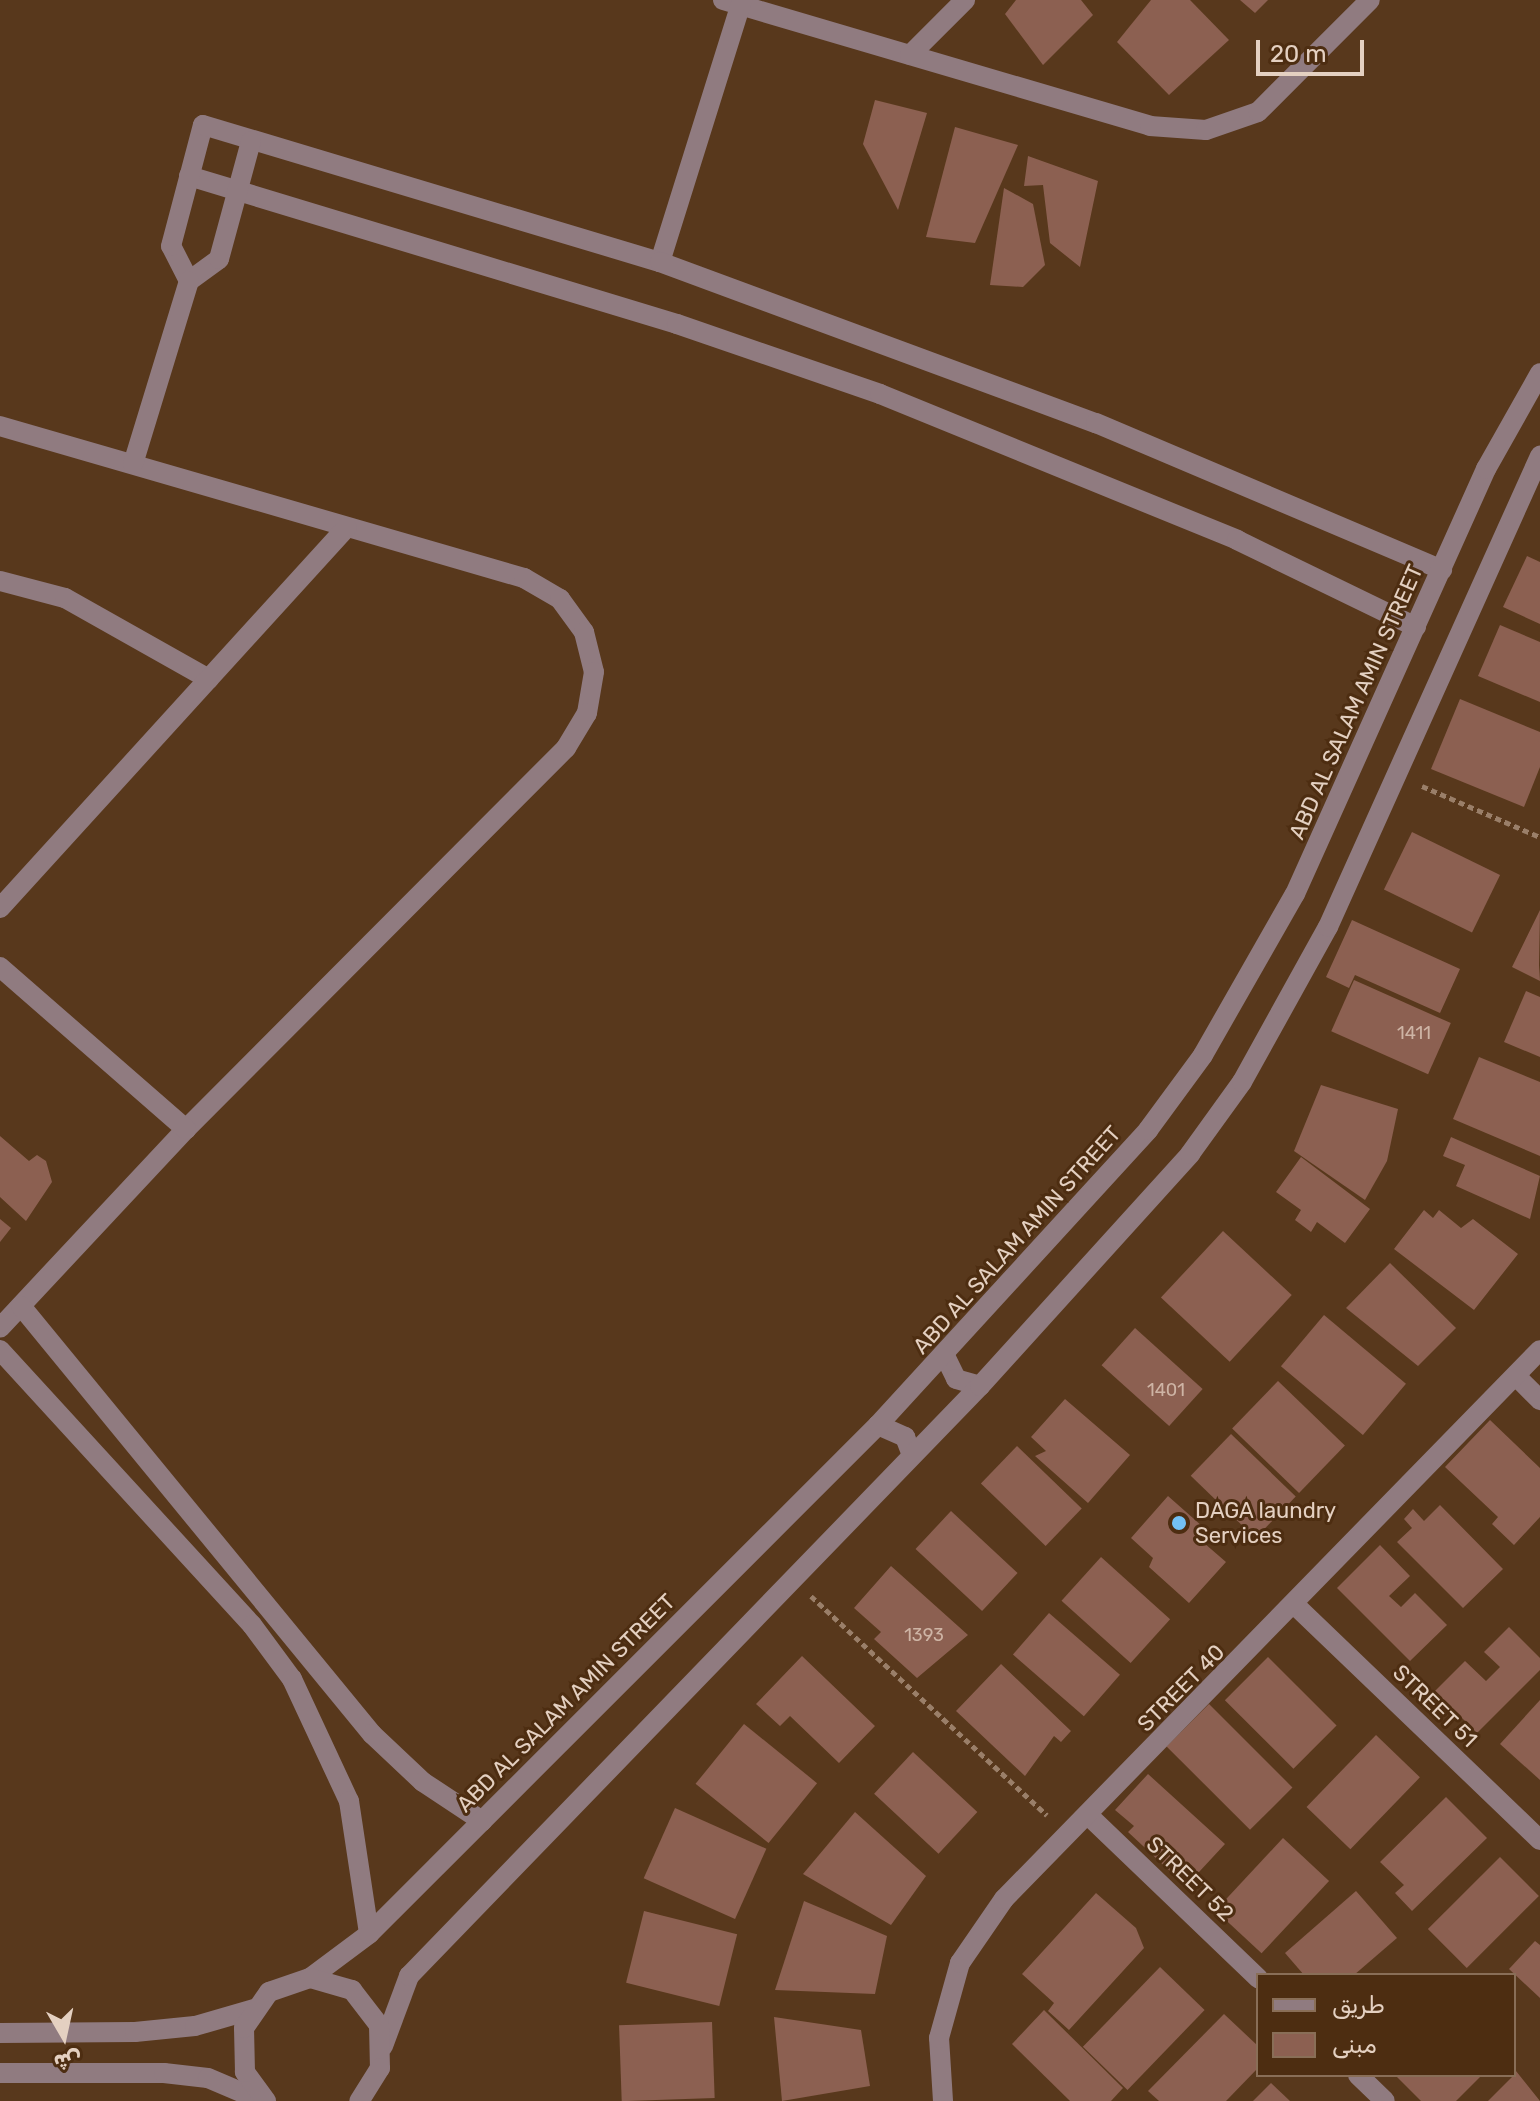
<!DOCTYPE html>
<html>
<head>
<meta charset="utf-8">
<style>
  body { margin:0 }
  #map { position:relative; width:1540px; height:2101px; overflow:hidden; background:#58381c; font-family:Rubik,Vazirmatn,sans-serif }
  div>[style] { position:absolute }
  .building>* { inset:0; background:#8c6051; transform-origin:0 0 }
  .path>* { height:5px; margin-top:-2.5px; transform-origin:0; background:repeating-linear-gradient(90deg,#9a7f69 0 6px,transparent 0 10px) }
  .minor>* { height:20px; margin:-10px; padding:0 10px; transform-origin:10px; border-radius:10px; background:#907b80 }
  .dots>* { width:22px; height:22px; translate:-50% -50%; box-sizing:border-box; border:4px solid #4d2d11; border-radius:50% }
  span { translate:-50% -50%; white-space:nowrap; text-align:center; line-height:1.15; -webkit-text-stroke:6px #4d2d11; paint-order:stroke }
  .number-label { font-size:18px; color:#ceb4a5 }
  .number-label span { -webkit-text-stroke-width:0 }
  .street-label { font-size:22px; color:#e4d0c1 }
  .poi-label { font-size:22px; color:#e4d0c1 }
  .left { translate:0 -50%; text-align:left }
  .legend { position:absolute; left:1256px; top:1973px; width:260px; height:104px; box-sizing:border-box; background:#4d2d11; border:2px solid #896e57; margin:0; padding:10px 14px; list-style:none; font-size:24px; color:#e4d0c1 }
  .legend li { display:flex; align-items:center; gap:16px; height:40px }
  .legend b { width:40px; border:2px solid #896e57 }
  .north { position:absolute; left:24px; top:1997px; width:80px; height:80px; -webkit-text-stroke:6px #4d2d11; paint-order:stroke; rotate:171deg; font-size:22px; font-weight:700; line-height:32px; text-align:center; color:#e4d0c1 }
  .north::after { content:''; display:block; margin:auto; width:28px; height:36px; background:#e4d0c1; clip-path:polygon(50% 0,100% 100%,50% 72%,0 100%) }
  .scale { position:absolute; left:1256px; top:40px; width:108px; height:36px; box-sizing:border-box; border:4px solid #e4d0c1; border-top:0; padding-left:10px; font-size:24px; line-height:28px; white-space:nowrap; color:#e4d0c1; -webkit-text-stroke:6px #4d2d11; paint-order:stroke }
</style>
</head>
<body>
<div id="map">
  <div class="building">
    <div style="clip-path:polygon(1016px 0,1081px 0,1093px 15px,1043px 65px,1005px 14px)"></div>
    <div style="clip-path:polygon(1151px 0,1190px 0,1229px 40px,1169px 95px,1117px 42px)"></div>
    <div style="clip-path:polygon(1240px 0,1268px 0,1255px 13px)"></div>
    <div style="clip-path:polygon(875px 100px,927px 113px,898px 210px,863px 144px)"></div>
    <div style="clip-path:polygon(955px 127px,1018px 145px,975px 243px,926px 237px)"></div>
    <div style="clip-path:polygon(1028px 156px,1098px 181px,1080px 267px,1050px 243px,1043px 185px,1024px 186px)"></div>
    <div style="clip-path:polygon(1004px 188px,1033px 204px,1045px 265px,1023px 287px,990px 285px)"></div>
    <div style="clip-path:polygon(1527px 556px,1540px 562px,1540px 624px,1503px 607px)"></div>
    <div style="clip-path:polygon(1500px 625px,1540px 642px,1540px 702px,1478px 676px)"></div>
    <div style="clip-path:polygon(1460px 699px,1540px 732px,1540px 767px,1524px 807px,1431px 769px)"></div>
    <div style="left:1412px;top:832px;width:98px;height:64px;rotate:26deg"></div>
    <div style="clip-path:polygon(1540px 910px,1539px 965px,1540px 981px,1512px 967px)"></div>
    <div style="clip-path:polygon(1352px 920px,1460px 969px,1440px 1013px,1355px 975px,1349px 988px,1326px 977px)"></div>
    <div style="left:1354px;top:980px;width:106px;height:56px;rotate:24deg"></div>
    <div style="clip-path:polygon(1526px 991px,1540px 997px,1540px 1057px,1504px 1042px)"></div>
    <div style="clip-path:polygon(1479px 1057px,1540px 1082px,1540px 1156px,1453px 1119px)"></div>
    <div style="clip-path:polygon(1321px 1085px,1398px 1109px,1387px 1161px,1365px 1200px,1294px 1151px)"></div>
    <div style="clip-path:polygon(0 1136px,29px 1161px,37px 1155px,46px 1161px,52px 1182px,26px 1221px,0 1197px)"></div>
    <div style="clip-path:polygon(1451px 1137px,1540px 1176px,1530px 1219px,1456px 1186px,1465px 1165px,1443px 1156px)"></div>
    <div style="clip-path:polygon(1301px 1157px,1370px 1209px,1345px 1243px,1317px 1222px,1311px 1232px,1295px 1220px,1301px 1210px,1276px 1192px)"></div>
    <div style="clip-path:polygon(1424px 1210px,1433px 1218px,1439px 1210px,1461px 1228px,1473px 1219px,1518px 1254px,1474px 1310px,1394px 1249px)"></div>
    <div style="clip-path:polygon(0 1219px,11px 1228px,0 1242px)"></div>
    <div style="left:1223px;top:1231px;width:94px;height:91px;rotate:43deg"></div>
    <div style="clip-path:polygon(1390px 1263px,1456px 1328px,1418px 1366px,1346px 1308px)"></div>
    <div style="left:1324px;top:1315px;width:107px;height:67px;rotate:40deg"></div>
    <div style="left:1135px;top:1328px;width:91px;height:50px;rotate:42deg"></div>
    <div style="left:1278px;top:1381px;width:93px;height:66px;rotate:44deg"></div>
    <div style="clip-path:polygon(1065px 1399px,1130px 1455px,1088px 1503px,1035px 1456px,1046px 1451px,1031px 1437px)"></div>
    <div style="clip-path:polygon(1490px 1420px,1540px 1468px,1540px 1517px,1514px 1545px,1492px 1524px,1498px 1517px,1445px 1467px)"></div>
    <div style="left:1231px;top:1434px;width:90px;height:58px;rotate:44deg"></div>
    <div style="left:1017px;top:1446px;width:90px;height:52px;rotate:44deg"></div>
    <div style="clip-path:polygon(1168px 1496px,1211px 1534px,1204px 1543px,1226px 1562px,1189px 1603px,1149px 1567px,1153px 1558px,1131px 1538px)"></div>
    <div style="clip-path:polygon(1440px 1505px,1503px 1569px,1463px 1608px,1397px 1542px,1412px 1528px,1404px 1519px,1413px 1509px,1424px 1521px)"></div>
    <div style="left:951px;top:1511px;width:91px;height:52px;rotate:43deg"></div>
    <div style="clip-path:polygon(1380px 1545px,1410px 1576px,1389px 1596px,1401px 1607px,1415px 1593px,1447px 1625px,1410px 1661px,1337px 1588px)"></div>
    <div style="left:1101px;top:1557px;width:93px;height:59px;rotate:42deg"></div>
    <div style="clip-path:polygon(891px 1566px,968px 1635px,917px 1678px,874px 1639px,881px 1632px,854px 1608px)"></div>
    <div style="left:1049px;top:1613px;width:94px;height:55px;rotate:41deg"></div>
    <div style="clip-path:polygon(1509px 1627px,1540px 1658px,1540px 1670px,1477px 1733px,1435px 1691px,1465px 1661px,1486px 1681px,1500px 1667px,1484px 1652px)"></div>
    <div style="clip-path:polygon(802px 1656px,875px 1726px,839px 1763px,790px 1716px,780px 1726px,756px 1704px)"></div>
    <div style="left:1268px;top:1657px;width:97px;height:61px;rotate:45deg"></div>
    <div style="clip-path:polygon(1001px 1664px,1071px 1731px,1061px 1742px,1054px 1736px,1025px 1776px,956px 1711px)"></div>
    <div style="clip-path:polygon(1540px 1700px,1540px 1780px,1500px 1744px)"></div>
    <div style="left:1209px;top:1704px;width:118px;height:60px;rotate:45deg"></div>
    <div style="left:744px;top:1724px;width:94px;height:77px;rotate:39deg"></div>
    <div style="left:1376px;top:1735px;width:61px;height:100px;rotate:44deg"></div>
    <div style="left:913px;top:1752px;width:88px;height:57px;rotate:43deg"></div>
    <div style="clip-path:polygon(1148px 1774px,1225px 1844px,1186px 1886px,1128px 1832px,1134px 1826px,1115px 1810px)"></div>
    <div style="clip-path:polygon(1446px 1797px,1487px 1838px,1412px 1911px,1395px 1893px,1404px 1885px,1380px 1862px)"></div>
    <div style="left:675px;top:1808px;width:100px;height:77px;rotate:24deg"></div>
    <div style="clip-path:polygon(855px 1812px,926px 1876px,891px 1925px,803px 1874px)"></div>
    <div style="left:1283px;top:1838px;width:63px;height:99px;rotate:43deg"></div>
    <div style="left:1500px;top:1857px;width:55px;height:102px;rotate:45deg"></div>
    <div style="clip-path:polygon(1356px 1891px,1397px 1938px,1354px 1975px,1304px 1975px,1285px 1953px)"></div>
    <div style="clip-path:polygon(1096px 1893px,1136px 1928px,1144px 1948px,1069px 2030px,1048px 2011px,1054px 2003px,1022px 1974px)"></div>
    <div style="clip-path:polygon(804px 1901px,887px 1936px,875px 1994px,775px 1990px)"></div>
    <div style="left:644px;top:1911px;width:96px;height:74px;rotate:14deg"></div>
    <div style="clip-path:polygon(1535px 1941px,1540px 1945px,1540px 1998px,1509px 1969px)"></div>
    <div style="left:1160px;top:1967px;width:62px;height:111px;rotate:44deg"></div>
    <div style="clip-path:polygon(1044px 2010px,1123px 2088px,1111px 2101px,1070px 2101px,1012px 2044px)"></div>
    <div style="clip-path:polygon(1224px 2014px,1258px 2046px,1258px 2068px,1226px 2101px,1159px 2101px,1148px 2091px)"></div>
    <div style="clip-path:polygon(774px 2017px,861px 2030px,870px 2086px,782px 2101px)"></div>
    <div style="left:712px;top:2022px;width:76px;height:93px;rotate:88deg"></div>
    <div style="clip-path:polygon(1516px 2071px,1540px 2101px,1488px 2101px,1514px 2075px)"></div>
    <div style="clip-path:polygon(1482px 2075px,1456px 2101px,1421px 2101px,1397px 2077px)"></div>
    <div style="clip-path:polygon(1271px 2083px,1290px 2101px,1253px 2101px)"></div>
  </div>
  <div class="path">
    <div style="left:1422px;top:786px;width:129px;rotate:23.4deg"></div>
    <div style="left:811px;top:1596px;width:322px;rotate:42.9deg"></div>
  </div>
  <div class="minor">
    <div style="left:723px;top:0;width:445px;rotate:16.4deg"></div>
    <div style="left:1150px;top:126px;width:56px;rotate:4.1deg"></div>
    <div style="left:1206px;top:130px;width:55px;rotate:-19.1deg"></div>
    <div style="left:1258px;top:112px;width:158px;rotate:-45deg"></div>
    <div style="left:910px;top:55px;width:78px;rotate:-45deg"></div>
    <div style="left:189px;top:176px;width:510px;rotate:16.87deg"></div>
    <div style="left:677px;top:324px;width:215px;rotate:19deg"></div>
    <div style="left:880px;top:394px;width:386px;rotate:22.2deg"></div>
    <div style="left:1237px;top:540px;width:199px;rotate:25.9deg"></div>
    <div style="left:660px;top:262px;width:275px;rotate:-72.6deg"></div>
    <div style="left:189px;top:281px;width:39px;rotate:-117deg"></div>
    <div style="left:171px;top:246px;width:125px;rotate:-75.2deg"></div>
    <div style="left:203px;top:125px;width:477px;rotate:16.7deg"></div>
    <div style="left:660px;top:262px;width:465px;rotate:20.3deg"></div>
    <div style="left:1096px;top:423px;width:376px;rotate:23deg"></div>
    <div style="left:189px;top:281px;width:37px;rotate:-36deg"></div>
    <div style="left:219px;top:259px;width:122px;rotate:-74.8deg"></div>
    <div style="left:0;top:426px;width:546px;rotate:16.18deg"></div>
    <div style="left:524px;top:578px;width:42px;rotate:30.3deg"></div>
    <div style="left:560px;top:599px;width:41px;rotate:54deg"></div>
    <div style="left:584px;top:632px;width:41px;rotate:76deg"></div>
    <div style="left:594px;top:672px;width:42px;rotate:99.7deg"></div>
    <div style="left:587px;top:713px;width:41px;rotate:121deg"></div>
    <div style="left:566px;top:748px;width:538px;rotate:134.92deg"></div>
    <div style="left:186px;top:1129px;width:272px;rotate:133.1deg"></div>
    <div style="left:133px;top:464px;width:191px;rotate:-73deg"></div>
    <div style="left:0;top:581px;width:67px;rotate:14.7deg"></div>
    <div style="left:65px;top:598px;width:165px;rotate:29.4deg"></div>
    <div style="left:0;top:908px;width:515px;rotate:-47.67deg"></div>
    <div style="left:0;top:967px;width:247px;rotate:41.1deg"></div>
    <div style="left:21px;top:1306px;width:554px;rotate:50.65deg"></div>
    <div style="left:372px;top:1734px;width:70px;rotate:43.3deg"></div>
    <div style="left:423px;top:1782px;width:71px;rotate:33.5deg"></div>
    <div style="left:0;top:1350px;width:373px;rotate:47.5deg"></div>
    <div style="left:252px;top:1625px;width:67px;rotate:53.5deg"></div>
    <div style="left:292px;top:1679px;width:135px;rotate:65deg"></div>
    <div style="left:349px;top:1801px;width:134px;rotate:81.4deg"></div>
    <div style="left:945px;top:1356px;width:25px;rotate:64deg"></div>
    <div style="left:956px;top:1379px;width:25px;rotate:16deg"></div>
    <div style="left:1519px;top:1379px;width:30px;rotate:45deg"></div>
    <div style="left:878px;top:1425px;width:30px;rotate:24deg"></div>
    <div style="left:905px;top:1437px;width:19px;rotate:69deg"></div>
    <div style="left:1296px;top:1606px;width:338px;rotate:43.8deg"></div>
    <div style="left:1088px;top:1815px;width:236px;rotate:43.8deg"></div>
    <div style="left:310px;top:1978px;width:74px;rotate:-36.7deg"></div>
    <div style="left:369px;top:1934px;width:720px;rotate:-45deg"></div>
    <div style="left:878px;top:1425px;width:400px;rotate:-47.5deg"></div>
    <div style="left:1148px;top:1130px;width:93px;rotate:-53.7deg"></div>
    <div style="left:1203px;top:1055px;width:185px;rotate:-60.3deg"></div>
    <div style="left:1295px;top:894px;width:466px;rotate:-65.8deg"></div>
    <div style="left:1486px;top:469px;width:110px;rotate:-60.6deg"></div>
    <div style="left:0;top:2033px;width:135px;rotate:-0.4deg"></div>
    <div style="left:135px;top:2032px;width:60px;rotate:-5.7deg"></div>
    <div style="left:195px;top:2026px;width:61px;rotate:-16.1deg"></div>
    <div style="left:383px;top:2046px;width:75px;rotate:-69.6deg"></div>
    <div style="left:409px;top:1976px;width:821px;rotate:-45.94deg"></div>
    <div style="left:980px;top:1386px;width:313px;rotate:-47.8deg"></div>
    <div style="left:1190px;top:1154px;width:89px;rotate:-54.2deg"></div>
    <div style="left:1242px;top:1082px;width:177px;rotate:-61deg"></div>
    <div style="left:1328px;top:927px;width:517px;rotate:-65.77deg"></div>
    <div style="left:0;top:2073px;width:164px"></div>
    <div style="left:164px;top:2073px;width:44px;rotate:6.5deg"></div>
    <div style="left:208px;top:2078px;width:59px;rotate:23.1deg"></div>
    <div style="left:1358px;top:2075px;width:37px;rotate:44deg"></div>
    <div style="left:266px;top:2101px;width:36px;rotate:-126deg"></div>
    <div style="left:245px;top:2072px;width:44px;rotate:-91.3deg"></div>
    <div style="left:244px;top:2028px;width:44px;rotate:-55.2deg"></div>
    <div style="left:269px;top:1992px;width:43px;rotate:-18.9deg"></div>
    <div style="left:310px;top:1978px;width:44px;rotate:15.9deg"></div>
    <div style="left:352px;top:1990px;width:44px;rotate:52.4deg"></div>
    <div style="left:379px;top:2025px;width:43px;rotate:88.7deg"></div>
    <div style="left:380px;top:2068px;width:39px;rotate:122deg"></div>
    <div style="left:943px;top:2101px;width:63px;rotate:-93.6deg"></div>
    <div style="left:939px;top:2038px;width:78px;rotate:-74.4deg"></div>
    <div style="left:960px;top:1963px;width:78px;rotate:-55.5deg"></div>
    <div style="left:1004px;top:1899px;width:767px;rotate:-45.69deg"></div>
  </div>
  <div class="dots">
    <div style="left:1179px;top:1523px;background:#73c1f5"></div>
  </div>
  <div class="number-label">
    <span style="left:1414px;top:1033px">1411</span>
    <span style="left:1166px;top:1390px">1401</span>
    <span style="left:924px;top:1635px">1393</span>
  </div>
  <div class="street-label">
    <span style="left:1356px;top:702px;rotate:-66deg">ABD AL SALAM AMIN STREET</span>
    <span style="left:1017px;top:1240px;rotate:-48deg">ABD AL SALAM AMIN STREET</span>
    <span style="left:1181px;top:1688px;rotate:-45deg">STREET 40</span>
    <span style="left:566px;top:1703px;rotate:-45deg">ABD AL SALAM AMIN STREET</span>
    <span style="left:1435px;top:1706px;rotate:44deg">STREET 51</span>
    <span style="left:1190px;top:1879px;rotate:44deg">STREET 52</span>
  </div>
  <div class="poi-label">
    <span class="left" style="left:1195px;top:1523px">DAGA laundry<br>Services</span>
  </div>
  <ul class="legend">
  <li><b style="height:10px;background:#907b80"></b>طريق</li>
  <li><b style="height:22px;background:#8c6051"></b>مبنى</li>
  </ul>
  <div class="north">ش</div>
  <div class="scale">20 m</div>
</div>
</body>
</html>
